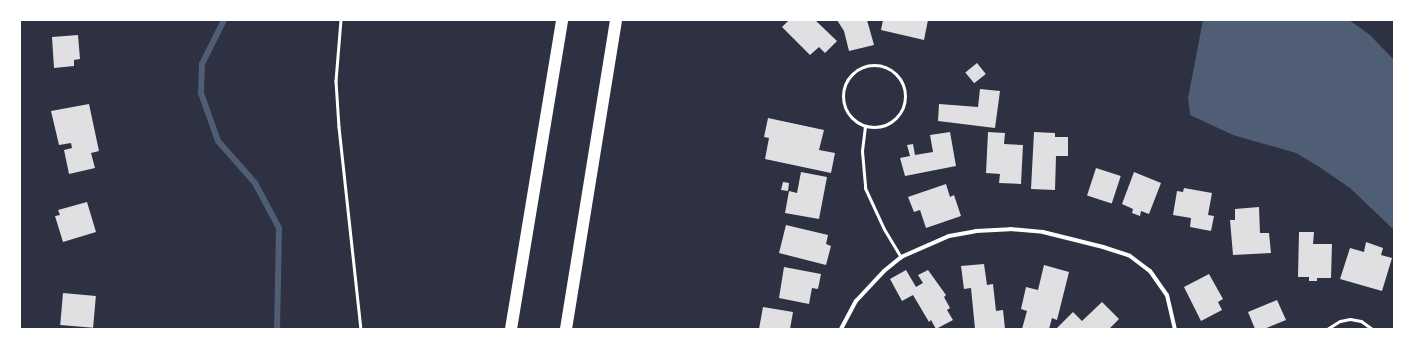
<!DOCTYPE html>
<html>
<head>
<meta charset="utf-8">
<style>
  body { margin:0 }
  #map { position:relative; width:1414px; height:349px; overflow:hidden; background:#2d3142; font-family:"Titillium Web",sans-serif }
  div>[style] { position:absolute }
  .water>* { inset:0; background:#4f5d75 }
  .stream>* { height:6px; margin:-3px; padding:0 3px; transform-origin:3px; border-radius:3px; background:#4f5d75 }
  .building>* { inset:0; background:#e0e0e3; transform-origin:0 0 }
  .path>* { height:2.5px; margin:-1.25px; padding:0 1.25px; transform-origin:1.25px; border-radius:1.25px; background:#fff }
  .service>* { height:3px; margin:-1.5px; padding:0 1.5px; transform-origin:1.5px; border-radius:1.5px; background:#fff }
  .service>.ring { margin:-1.5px; padding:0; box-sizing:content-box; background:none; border:3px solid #fff; border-radius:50% }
  .minor>* { height:4px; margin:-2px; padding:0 2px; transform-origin:2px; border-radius:2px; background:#fff }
  .motorway>* { height:12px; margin:-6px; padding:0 6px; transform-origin:6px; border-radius:6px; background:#fff }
  span { translate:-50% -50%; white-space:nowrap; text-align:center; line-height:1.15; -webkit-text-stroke:3px #fff; paint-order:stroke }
  .frame { position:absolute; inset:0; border:21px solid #fff; pointer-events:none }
</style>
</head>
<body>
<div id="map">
  <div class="water">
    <div style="clip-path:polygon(1203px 20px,1349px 20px,1370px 35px,1394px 60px,1394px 230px,1350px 188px,1318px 166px,1296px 153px,1233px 135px,1190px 115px,1188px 98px)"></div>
  </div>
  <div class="stream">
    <div style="left:224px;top:20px;width:49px;rotate:116.6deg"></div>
    <div style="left:202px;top:64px;width:29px;rotate:92deg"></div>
    <div style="left:201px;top:93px;width:51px;rotate:70.5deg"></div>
    <div style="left:218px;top:141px;width:56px;rotate:48.6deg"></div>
    <div style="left:255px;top:183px;width:51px;rotate:61.9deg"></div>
    <div style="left:279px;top:228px;width:101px;rotate:91.1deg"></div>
  </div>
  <div class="building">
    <div style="clip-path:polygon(789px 20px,815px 20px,837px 41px,825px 53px,819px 47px,810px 55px,782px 27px)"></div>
    <div style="clip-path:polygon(837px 20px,867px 20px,874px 45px,849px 51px,844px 31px)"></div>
    <div style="clip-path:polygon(883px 20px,928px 20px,924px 40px,881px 30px)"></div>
    <div style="clip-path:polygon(78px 35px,80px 59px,74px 60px,74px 66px,54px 68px,52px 37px)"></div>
    <div style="left:977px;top:63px;width:14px;height:15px;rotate:51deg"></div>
    <div style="clip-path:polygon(980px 89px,1000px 91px,995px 128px,938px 121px,939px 104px,978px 107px)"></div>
    <div style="clip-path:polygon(89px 104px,99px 151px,91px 153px,95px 168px,69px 174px,64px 150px,72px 148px,71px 143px,59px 145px,51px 111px)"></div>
    <div style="clip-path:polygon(768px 118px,824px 130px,819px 150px,835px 153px,831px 173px,765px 159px,769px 138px,764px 137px)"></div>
    <div style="clip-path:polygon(950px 132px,956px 166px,905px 176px,900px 158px,910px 156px,907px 145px,913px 144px,915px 155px,933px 152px,930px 135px)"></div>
    <div style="clip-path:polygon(988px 132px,1005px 133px,1004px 144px,1023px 145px,1021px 184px,999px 183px,1000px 174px,986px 173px)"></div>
    <div style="clip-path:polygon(1034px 132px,1055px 133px,1055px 137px,1068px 137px,1068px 156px,1056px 156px,1055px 190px,1031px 189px)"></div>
    <div style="left:1096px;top:168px;width:26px;height:29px;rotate:18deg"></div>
    <div style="clip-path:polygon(801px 172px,827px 177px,819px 219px,785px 213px,789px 191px,797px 193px)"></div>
    <div style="clip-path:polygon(1134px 172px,1161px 183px,1149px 214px,1141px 211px,1140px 216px,1132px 213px,1133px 209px,1122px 204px)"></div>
    <div style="clip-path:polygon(783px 182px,789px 183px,788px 191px,781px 190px)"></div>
    <div style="clip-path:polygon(946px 184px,950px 197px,954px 195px,961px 216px,926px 228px,920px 210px,914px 212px,908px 197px)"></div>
    <div style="clip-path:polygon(1184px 188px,1212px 193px,1208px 215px,1214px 216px,1211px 231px,1190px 227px,1191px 218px,1173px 215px,1177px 191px,1183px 192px)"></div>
    <div style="clip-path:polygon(87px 202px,96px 232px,63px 242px,55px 216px,60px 215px,58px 210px)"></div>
    <div style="clip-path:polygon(1259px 207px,1260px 233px,1269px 233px,1271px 253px,1233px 255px,1230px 220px,1235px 220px,1235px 209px)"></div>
    <div style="clip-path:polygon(786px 225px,828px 235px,826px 244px,831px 246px,826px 265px,779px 253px)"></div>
    <div style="clip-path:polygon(1299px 232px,1314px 232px,1313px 244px,1332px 244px,1331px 278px,1317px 278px,1317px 281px,1309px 281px,1309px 277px,1298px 277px)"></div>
    <div style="clip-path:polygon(1366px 242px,1383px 248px,1381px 255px,1392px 258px,1382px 291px,1340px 279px,1350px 248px,1364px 252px)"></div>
    <div style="clip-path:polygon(984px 264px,987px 285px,993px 284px,996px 311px,1003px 310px,1005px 329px,975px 329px,971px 288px,964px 289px,961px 266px)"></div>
    <div style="clip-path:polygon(1044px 265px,1069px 272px,1057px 320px,1052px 318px,1049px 329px,1022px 329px,1027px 311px,1021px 309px,1026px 287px,1038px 290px)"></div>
    <div style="clip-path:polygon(784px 267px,821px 274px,818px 289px,812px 288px,809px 304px,779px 298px)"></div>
    <div style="clip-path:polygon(906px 270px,916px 287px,923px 283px,918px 275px,928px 270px,946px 295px,944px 297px,950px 308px,947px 310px,953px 320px,936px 329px,931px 320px,929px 322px,913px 295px,902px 301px,890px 279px)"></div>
    <div style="clip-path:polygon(1209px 274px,1223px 299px,1218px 302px,1222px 310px,1201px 321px,1184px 287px)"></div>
    <div style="left:63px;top:293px;width:33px;height:32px;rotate:5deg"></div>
    <div style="clip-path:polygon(1277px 300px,1286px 320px,1264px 329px,1255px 329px,1248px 312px)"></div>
    <div style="clip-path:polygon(1102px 302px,1119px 319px,1109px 329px,1057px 328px,1073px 312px,1082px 321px)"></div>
    <div style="clip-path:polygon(763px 307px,793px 312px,790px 329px,759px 329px)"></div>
  </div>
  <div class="path">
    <div style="left:341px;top:20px;width:61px;rotate:94.7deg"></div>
    <div style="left:336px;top:81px;width:46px;rotate:86.3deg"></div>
    <div style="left:339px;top:127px;width:203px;rotate:83.8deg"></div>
  </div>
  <div class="service">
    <div class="ring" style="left:843px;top:65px;width:59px;height:59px"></div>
    <div style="left:865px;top:126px;width:25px;rotate:97deg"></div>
    <div style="left:862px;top:151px;width:37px;rotate:85deg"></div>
    <div style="left:865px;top:188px;width:45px;rotate:65.1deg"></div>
    <div style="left:884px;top:229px;width:33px;rotate:59deg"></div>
    <div style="left:1327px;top:329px;width:15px;rotate:-32deg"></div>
    <div style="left:1340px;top:321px;width:10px;rotate:-11deg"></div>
    <div style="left:1350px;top:319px;width:11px;rotate:10deg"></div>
    <div style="left:1361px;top:321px;width:14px;rotate:36deg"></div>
  </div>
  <div class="minor">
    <div style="left:841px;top:329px;width:32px;rotate:-62deg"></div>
    <div style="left:856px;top:301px;width:41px;rotate:-47deg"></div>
    <div style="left:884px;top:271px;width:22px;rotate:-39deg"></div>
    <div style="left:901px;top:257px;width:52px;rotate:-23.6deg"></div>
    <div style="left:949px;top:236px;width:27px;rotate:-10deg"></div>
    <div style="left:976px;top:231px;width:34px;rotate:-3deg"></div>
    <div style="left:1010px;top:229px;width:33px;rotate:5deg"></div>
    <div style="left:1043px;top:232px;width:62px;rotate:14deg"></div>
    <div style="left:1103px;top:247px;width:28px;rotate:18deg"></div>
    <div style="left:1130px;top:256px;width:25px;rotate:37deg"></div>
    <div style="left:1150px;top:271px;width:29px;rotate:55deg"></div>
    <div style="left:1167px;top:295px;width:35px;rotate:77deg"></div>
  </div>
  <div class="motorway">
    <div style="left:511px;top:329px;width:313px;rotate:-80.6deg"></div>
    <div style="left:566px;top:329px;width:313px;rotate:-80.8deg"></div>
  </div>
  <div class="frame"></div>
</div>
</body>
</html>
